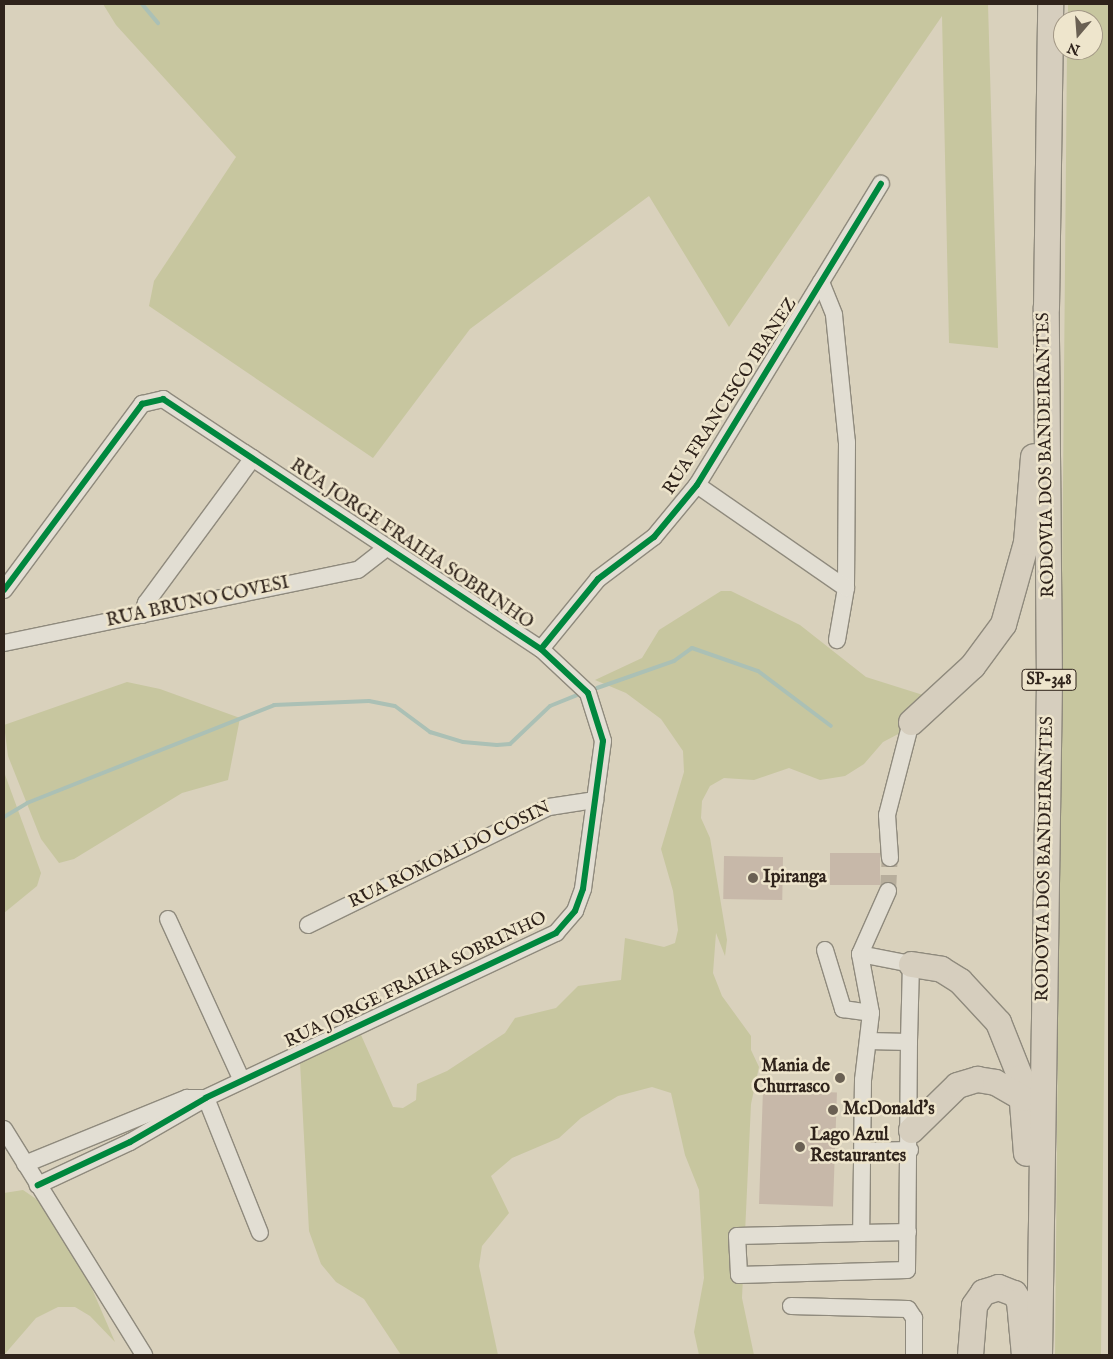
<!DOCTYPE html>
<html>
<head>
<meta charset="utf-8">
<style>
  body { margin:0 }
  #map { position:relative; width:1113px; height:1359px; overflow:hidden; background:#d9d1bc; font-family:"IM FELL English",serif }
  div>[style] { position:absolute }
  .green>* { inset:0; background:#c7c69f }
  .stream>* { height:4px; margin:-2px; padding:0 2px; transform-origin:2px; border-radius:2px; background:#abc0b5 }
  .building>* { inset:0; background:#c7b8a9; transform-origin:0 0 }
  .minor-tunnel>* { height:16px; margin-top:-8px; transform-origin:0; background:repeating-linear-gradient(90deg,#b7ae9c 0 16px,transparent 0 24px) }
  .roads { filter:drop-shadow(1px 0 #8f8a7d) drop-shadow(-1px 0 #8f8a7d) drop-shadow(0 1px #8f8a7d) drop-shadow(0 -1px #8f8a7d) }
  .minor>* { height:16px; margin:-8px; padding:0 8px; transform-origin:8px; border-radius:8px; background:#e2ded3 }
  .highway>* { height:25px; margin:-12.5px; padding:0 12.5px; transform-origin:12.5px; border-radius:12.5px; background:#d6cebe }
  .cycleway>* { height:6px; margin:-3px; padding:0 3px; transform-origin:3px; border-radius:3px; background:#00873e }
  .dots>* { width:14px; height:14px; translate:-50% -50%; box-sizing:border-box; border:2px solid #eee5cc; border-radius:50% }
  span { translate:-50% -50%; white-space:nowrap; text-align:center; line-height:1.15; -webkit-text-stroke:5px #eee5cc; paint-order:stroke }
  .shield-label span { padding:1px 4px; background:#eee5cc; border:1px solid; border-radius:4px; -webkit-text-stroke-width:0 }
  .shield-label { font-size:16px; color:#2f231b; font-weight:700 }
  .street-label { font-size:18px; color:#2f231b }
  .poi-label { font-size:18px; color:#2f231b; font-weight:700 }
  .left { translate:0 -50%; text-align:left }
  .right { translate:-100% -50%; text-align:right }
  .frame { position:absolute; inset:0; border:5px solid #2f231b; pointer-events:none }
  .north { position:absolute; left:1053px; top:10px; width:50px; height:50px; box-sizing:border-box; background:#eee5cc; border:1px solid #a29785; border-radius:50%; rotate:198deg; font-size:14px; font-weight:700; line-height:20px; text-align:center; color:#2f231b }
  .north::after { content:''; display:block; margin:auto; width:18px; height:22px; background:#6a6053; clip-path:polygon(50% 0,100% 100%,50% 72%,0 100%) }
</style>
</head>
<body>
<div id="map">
  <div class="green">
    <div style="clip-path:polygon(103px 4px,988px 4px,998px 348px,949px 343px,942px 16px,729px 327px,649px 196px,470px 329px,373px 458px,149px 306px,154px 281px,236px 157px,116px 25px)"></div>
    <div style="clip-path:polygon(1068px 4px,1109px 4px,1109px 602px,1101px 1355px,1055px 1355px,1067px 50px,1093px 50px,1093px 20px,1068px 20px)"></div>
    <div style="clip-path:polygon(721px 591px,731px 591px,800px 625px,866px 677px,923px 695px,904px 731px,883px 742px,864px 764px,845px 776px,820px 780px,789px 768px,754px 780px,724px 778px,710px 786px,702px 801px,701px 818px,710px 838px,727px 940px,725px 956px,716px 933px,713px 973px,722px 996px,751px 1036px,751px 1050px,759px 1067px,751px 1104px,742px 1298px,754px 1355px,699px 1355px,694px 1332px,704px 1278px,699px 1190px,685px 1155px,671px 1093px,652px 1087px,618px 1096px,581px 1118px,559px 1138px,512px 1158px,491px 1176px,509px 1213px,482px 1246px,479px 1266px,498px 1355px,401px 1355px,364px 1299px,336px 1282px,321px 1264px,309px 1231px,300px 1062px,361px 1035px,393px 1107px,403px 1108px,416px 1100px,417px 1084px,447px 1071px,505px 1033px,515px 1018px,556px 1008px,578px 986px,621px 980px,625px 938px,664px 947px,675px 943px,678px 930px,673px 891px,661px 849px,684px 772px,683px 751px,661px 719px,626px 693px,595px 680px,642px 658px,659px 630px)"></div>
    <div style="clip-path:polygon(127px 682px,160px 689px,240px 718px,228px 780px,182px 793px,74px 859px,59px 863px,41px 839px,8px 756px,4px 725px)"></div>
    <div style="clip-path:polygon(4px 772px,41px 873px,37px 886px,4px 913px)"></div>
    <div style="clip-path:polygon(23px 1190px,48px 1207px,66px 1229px,115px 1342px,90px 1316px,75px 1307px,58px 1307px,36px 1318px,4px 1355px,4px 1193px)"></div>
  </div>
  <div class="stream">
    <div style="left:142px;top:4px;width:25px;rotate:50deg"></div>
    <div style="left:597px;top:688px;width:82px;rotate:-19.3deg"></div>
    <div style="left:674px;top:661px;width:22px;rotate:-36deg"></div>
    <div style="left:692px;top:648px;width:70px;rotate:19.2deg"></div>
    <div style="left:758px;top:671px;width:91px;rotate:37deg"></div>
    <div style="left:4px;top:817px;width:27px;rotate:-31deg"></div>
    <div style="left:27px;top:803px;width:266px;rotate:-21.6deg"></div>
    <div style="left:274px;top:705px;width:95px;rotate:-2.4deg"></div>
    <div style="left:369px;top:701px;width:26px;rotate:11deg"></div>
    <div style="left:395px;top:706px;width:44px;rotate:36.6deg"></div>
    <div style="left:430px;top:732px;width:34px;rotate:17deg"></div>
    <div style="left:463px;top:742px;width:34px;rotate:5deg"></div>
    <div style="left:497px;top:745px;width:13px;rotate:-4deg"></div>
    <div style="left:510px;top:744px;width:55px;rotate:-43.5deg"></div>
    <div style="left:550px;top:706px;width:29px;rotate:-22deg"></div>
  </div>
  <div class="building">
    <div style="left:830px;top:853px;width:50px;height:32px"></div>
    <div style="left:724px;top:856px;width:59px;height:43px;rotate:1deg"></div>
    <div style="left:763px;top:1090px;width:74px;height:114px;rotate:2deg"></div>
  </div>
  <div class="minor-tunnel">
    <div style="left:888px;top:891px;width:33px;rotate:-87deg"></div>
  </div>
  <div class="roads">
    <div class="minor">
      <div style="left:821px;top:282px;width:35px;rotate:68deg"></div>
      <div style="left:834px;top:315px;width:128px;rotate:84.2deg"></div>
      <div style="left:847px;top:442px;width:146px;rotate:90.4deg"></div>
      <div style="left:846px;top:588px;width:53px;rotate:99.8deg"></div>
      <div style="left:697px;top:485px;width:181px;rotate:34.7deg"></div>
      <div style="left:4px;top:590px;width:232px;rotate:-53.4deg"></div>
      <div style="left:142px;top:404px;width:22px;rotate:-13deg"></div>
      <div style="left:163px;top:399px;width:453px;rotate:33.5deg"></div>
      <div style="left:541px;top:649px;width:64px;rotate:43.1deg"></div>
      <div style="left:588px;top:693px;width:50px;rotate:72.6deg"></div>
      <div style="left:603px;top:741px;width:149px;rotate:97.7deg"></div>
      <div style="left:583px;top:889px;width:23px;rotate:110deg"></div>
      <div style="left:575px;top:911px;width:29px;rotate:131deg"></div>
      <div style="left:556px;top:933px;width:387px;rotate:154.8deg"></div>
      <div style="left:206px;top:1098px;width:88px;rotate:149.9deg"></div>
      <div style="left:130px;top:1142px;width:102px;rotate:154.9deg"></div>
      <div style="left:142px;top:615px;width:13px;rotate:-72deg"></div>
      <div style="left:146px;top:603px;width:180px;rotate:-53.6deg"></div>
      <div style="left:4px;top:643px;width:361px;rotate:-11.7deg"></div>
      <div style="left:358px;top:570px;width:36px;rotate:-38deg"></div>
      <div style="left:541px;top:649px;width:90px;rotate:-50.8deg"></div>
      <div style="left:598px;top:579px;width:70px;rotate:-36.9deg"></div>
      <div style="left:654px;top:537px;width:67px;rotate:-50.4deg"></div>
      <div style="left:697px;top:485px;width:353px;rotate:-58.6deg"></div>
      <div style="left:890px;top:858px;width:43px;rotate:-94deg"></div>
      <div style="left:887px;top:815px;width:96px;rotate:-75.5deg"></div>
      <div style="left:168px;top:919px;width:178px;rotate:65.4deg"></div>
      <div style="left:308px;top:925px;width:268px;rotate:-26.1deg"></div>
      <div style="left:549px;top:807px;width:47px;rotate:-8.7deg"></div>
      <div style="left:825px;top:950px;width:62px;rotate:73deg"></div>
      <div style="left:843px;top:1009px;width:28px;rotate:8deg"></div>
      <div style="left:871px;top:1013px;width:67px;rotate:96.8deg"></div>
      <div style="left:863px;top:1080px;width:153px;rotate:90.7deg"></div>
      <div style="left:861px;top:1233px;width:124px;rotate:178.6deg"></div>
      <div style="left:737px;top:1236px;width:39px;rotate:87deg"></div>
      <div style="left:739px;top:1275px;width:168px;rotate:-1.7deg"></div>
      <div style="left:907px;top:1270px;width:228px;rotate:-89.5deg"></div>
      <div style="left:909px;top:1042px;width:41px;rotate:-178.6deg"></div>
      <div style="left:860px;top:954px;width:52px;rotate:11.1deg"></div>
      <div style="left:911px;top:964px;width:78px;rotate:91.5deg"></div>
      <div style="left:871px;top:1013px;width:60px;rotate:-100.6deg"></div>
      <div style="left:860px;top:954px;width:69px;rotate:-66deg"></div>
      <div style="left:206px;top:1098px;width:145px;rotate:68.2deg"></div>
      <div style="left:4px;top:1129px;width:266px;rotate:58.2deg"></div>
      <div style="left:865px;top:1151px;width:45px;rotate:-1.3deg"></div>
      <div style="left:25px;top:1164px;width:175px;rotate:-22.2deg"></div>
      <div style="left:187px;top:1098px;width:19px"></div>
      <div style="left:861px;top:1233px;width:47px;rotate:-1.2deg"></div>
      <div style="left:791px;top:1306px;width:117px;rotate:1.5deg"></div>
      <div style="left:908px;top:1309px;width:11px;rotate:56deg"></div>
      <div style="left:914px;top:1318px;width:37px;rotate:90deg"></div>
    </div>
    <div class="highway">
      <div style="left:911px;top:722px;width:83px;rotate:-42.6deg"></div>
      <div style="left:972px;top:666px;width:52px;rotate:-53.6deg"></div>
      <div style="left:1003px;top:624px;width:85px;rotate:-74.3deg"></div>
      <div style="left:1026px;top:542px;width:86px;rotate:-85.3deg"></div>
      <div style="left:911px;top:964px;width:30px;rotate:9deg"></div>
      <div style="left:941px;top:969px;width:22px;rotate:32deg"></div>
      <div style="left:960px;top:981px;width:56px;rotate:47.2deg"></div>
      <div style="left:998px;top:1022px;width:59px;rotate:68.2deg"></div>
      <div style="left:1020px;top:1077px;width:76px;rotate:85.5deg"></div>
      <div style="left:911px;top:1130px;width:64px;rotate:-44.4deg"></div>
      <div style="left:957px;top:1085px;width:21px;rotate:-17deg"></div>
      <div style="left:977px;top:1079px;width:18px;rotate:9deg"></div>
      <div style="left:995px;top:1082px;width:32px;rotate:30deg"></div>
      <div style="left:970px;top:1355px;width:50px;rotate:-85.4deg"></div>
      <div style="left:974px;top:1305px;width:16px;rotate:-55deg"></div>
      <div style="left:983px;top:1292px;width:16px;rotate:-18deg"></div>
      <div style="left:998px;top:1287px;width:17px;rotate:21deg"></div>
      <div style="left:1014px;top:1293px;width:9px;rotate:58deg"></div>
      <div style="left:1019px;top:1301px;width:54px;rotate:84.7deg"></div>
      <div style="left:1039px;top:1355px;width:672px;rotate:-89.15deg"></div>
      <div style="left:1049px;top:683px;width:376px;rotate:-90.5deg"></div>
      <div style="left:1046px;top:307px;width:303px;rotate:-89.2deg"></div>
    </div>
  </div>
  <div class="cycleway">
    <div style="left:4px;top:590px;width:232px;rotate:-53.4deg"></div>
    <div style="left:142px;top:404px;width:22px;rotate:-13deg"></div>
    <div style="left:163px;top:399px;width:453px;rotate:33.5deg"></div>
    <div style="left:541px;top:649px;width:64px;rotate:43.1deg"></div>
    <div style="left:588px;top:693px;width:50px;rotate:72.6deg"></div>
    <div style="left:603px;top:741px;width:149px;rotate:97.7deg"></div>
    <div style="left:583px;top:889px;width:23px;rotate:110deg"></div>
    <div style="left:575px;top:911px;width:29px;rotate:131deg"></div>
    <div style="left:556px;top:933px;width:387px;rotate:154.8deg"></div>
    <div style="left:206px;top:1098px;width:88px;rotate:149.9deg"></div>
    <div style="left:130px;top:1142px;width:102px;rotate:154.9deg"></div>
    <div style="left:541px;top:649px;width:90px;rotate:-50.8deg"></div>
    <div style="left:598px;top:579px;width:70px;rotate:-36.9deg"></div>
    <div style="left:654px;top:537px;width:67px;rotate:-50.4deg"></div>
    <div style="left:697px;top:485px;width:353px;rotate:-58.6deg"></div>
  </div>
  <div class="dots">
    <div style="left:753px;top:878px;background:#6a6053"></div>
    <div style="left:840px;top:1078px;background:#6a6053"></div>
    <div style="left:833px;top:1110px;background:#6a6053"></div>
    <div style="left:800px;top:1147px;background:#6a6053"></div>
  </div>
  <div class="shield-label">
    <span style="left:1049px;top:680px">SP-348</span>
  </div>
  <div class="street-label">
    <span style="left:731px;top:397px;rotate:-57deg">RUA FRANCISCO IBANEZ</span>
    <span style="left:1047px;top:455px;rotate:-91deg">RODOVIA DOS BANDEIRANTES</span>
    <span style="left:411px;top:545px;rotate:34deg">RUA JORGE FRAIHA SOBRINHO</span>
    <span style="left:198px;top:603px;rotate:-12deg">RUA BRUNO COVESI</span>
    <span style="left:450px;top:856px;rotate:-26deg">RUA ROMOALDO COSIN</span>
    <span style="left:1046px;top:859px;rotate:-89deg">RODOVIA DOS BANDEIRANTES</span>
    <span style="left:416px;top:981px;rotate:-26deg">RUA JORGE FRAIHA SOBRINHO</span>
  </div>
  <div class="poi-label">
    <span class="left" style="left:763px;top:878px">Ipiranga</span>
    <span class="right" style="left:830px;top:1078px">Mania de<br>Churrasco</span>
    <span class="left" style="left:843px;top:1110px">McDonald's</span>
    <span class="left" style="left:810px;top:1147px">Lago Azul<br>Restaurantes</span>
  </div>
  <div class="frame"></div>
  <div class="north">N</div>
</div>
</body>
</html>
